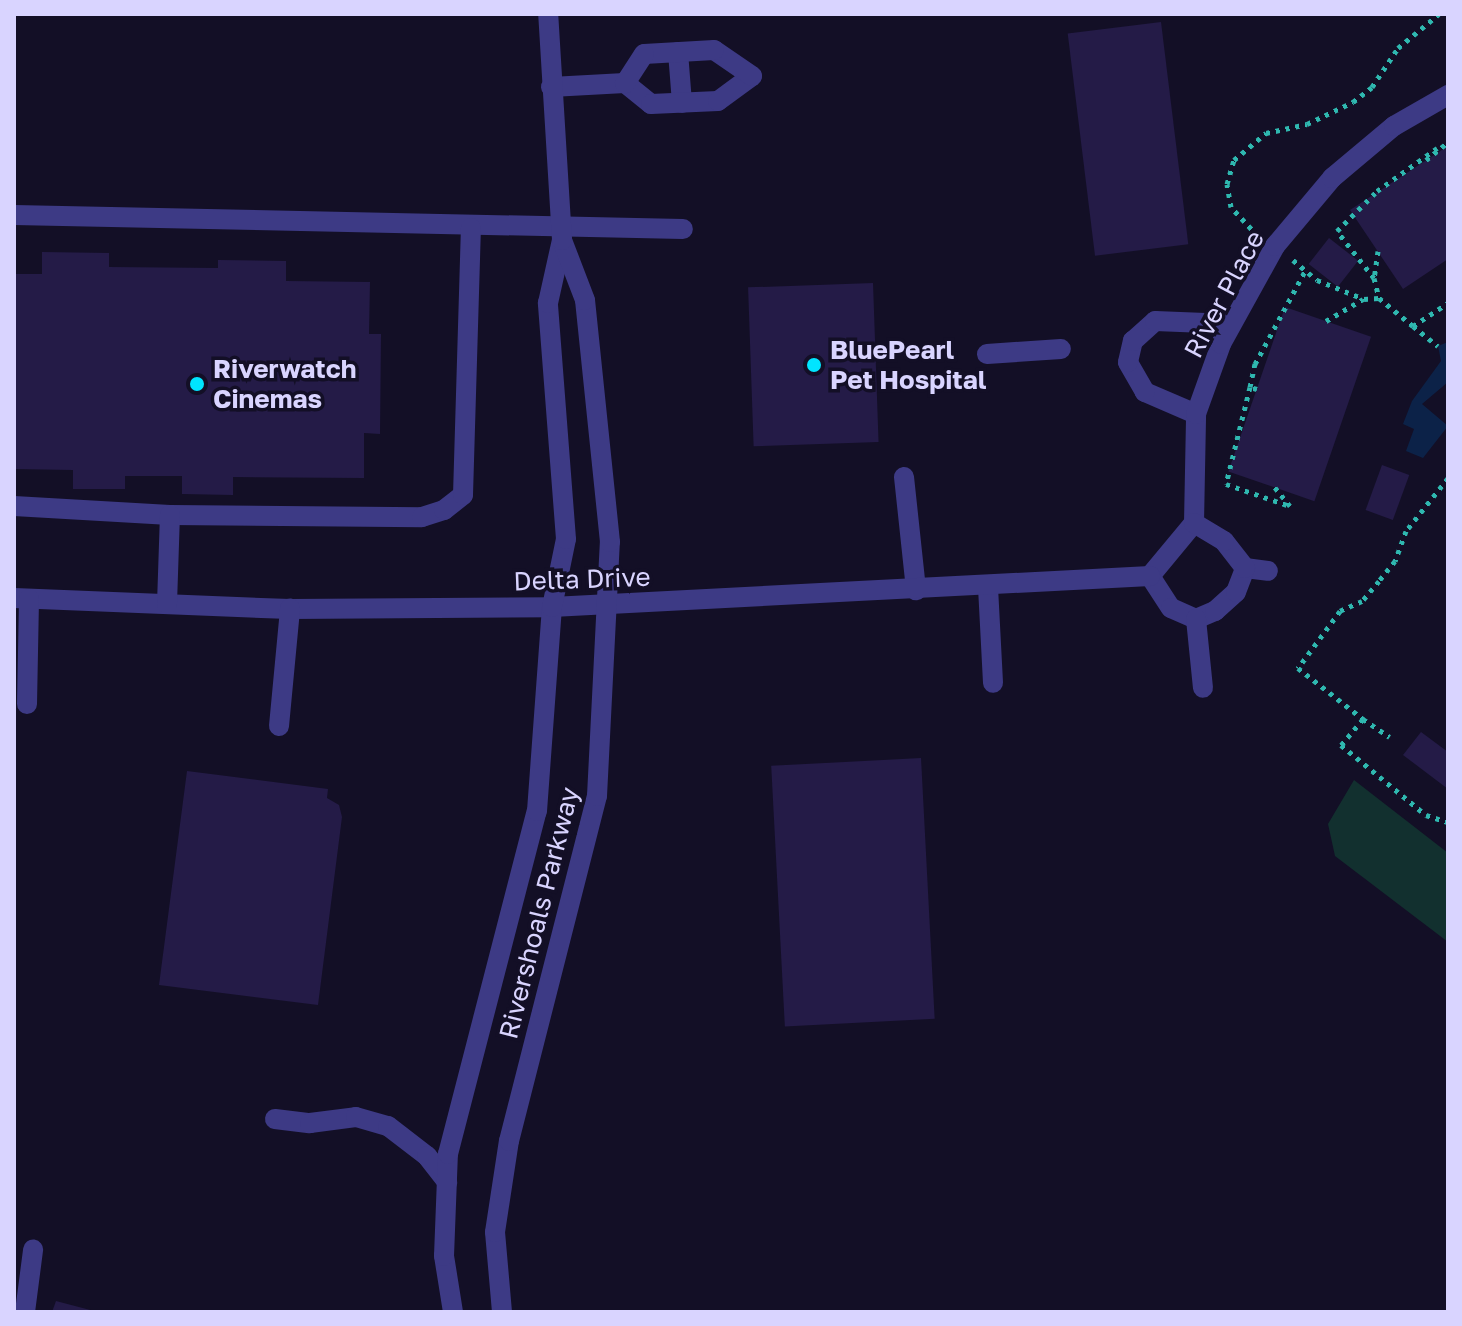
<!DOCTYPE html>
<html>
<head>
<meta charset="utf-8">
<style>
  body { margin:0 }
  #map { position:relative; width:1462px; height:1326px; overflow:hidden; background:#130f26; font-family:"Golos Text",sans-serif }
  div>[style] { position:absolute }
  .green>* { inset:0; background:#12302f }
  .water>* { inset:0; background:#0c2248 }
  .building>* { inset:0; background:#241b47; transform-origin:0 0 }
  .path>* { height:5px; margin-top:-2.5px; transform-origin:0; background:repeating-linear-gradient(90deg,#2fb8b0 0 4px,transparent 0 10px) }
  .minor>* { height:20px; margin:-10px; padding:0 10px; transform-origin:10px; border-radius:10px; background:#3d3a85 }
  .dots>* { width:22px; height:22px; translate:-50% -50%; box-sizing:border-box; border:4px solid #130f26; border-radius:50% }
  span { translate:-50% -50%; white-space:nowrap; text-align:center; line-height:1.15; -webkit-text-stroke:7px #130f26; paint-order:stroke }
  .street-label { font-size:26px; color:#d9d4ff }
  .poi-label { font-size:26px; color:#d9d4ff; font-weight:700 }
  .left { translate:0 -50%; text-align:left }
  .frame { position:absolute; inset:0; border:16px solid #d9d4ff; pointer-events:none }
</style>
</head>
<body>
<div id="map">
  <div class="green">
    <div style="clip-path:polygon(1354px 780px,1448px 853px,1448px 942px,1335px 856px,1328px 824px)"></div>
  </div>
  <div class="water">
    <div style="clip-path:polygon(1448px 342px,1448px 382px,1422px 404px,1448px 426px,1423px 458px,1406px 451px,1414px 429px,1403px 424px,1412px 401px,1441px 361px,1438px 346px)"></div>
  </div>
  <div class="building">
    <div style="left:1161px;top:22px;width:224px;height:94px;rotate:83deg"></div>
    <div style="clip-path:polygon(1448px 146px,1448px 259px,1403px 289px,1350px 210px)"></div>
    <div style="left:1329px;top:238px;width:37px;height:33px;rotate:38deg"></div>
    <div style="clip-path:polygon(42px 252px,109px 253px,109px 267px,218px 268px,218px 260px,286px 261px,286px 281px,370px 282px,369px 334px,381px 334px,380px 434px,364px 433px,364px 478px,233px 477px,233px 495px,182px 494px,182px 476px,125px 476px,125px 489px,73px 489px,73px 470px,14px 469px,14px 274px,42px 274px)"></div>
    <div style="left:873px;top:283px;width:159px;height:125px;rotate:88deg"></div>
    <div style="left:1285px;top:307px;width:91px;height:174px;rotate:19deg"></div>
    <div style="left:1382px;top:465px;width:29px;height:48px;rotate:20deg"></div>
    <div style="clip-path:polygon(1421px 732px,1448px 752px,1448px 789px,1403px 755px)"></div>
    <div style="left:921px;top:758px;width:261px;height:150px;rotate:87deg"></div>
    <div style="clip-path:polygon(187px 771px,328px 789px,327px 798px,339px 805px,342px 817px,318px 1005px,159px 985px)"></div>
    <div style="clip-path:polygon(56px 1301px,94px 1311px,94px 1312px,52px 1312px)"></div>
  </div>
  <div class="path">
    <div style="left:1426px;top:160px;width:28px;rotate:-39deg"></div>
    <div style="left:1258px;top:236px;width:40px;rotate:-133deg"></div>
    <div style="left:1231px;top:207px;width:23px;rotate:-100deg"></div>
    <div style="left:1227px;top:184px;width:25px;rotate:-74deg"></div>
    <div style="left:1234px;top:160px;width:42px;rotate:-40.2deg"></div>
    <div style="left:1266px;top:133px;width:42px;rotate:-12.4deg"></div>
    <div style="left:1307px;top:124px;width:51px;rotate:-25.6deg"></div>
    <div style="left:1353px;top:102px;width:24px;rotate:-38deg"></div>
    <div style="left:1372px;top:87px;width:47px;rotate:-56.3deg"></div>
    <div style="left:1398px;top:48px;width:53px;rotate:-39.7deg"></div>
    <div style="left:1378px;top:251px;width:27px;rotate:98deg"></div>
    <div style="left:1374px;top:278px;width:60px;rotate:-128.2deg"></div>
    <div style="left:1337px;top:231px;width:57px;rotate:-45deg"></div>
    <div style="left:1377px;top:191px;width:74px;rotate:-35.6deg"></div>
    <div style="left:1293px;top:260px;width:31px;rotate:40deg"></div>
    <div style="left:1317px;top:280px;width:51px;rotate:22deg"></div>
    <div style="left:1364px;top:299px;width:15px;rotate:-4deg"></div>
    <div style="left:1379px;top:298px;width:44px;rotate:39.5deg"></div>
    <div style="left:1413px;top:326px;width:42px;rotate:-33.3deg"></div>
    <div style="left:1374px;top:278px;width:21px;rotate:76deg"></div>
    <div style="left:1326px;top:321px;width:43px;rotate:-30.7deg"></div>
    <div style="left:1413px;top:326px;width:32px;rotate:39deg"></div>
    <div style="left:1250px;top:387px;width:100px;rotate:103.9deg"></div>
    <div style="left:1226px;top:484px;width:68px;rotate:19deg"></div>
    <div style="left:1290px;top:506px;width:28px;rotate:-129deg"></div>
    <div style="left:1257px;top:389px;width:7px;rotate:-164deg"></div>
    <div style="left:1250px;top:387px;width:24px;rotate:-78deg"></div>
    <div style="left:1255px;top:364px;width:106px;rotate:-61.7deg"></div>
    <div style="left:1448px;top:478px;width:68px;rotate:128.4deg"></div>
    <div style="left:1406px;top:531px;width:32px;rotate:110deg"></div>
    <div style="left:1395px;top:561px;width:26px;rotate:129deg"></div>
    <div style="left:1379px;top:581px;width:26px;rotate:130deg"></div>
    <div style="left:1362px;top:601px;width:24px;rotate:156deg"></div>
    <div style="left:1340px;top:611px;width:71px;rotate:126.4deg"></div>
    <div style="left:1298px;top:668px;width:83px;rotate:38.1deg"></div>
    <div style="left:1363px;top:719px;width:34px;rotate:130deg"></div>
    <div style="left:1341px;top:745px;width:110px;rotate:39.5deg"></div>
    <div style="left:1426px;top:815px;width:23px;rotate:18deg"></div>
    <div style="left:1363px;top:719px;width:32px;rotate:34deg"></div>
  </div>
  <div class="minor">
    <div style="left:678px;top:52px;width:51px;rotate:85.5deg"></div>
    <div style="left:551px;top:87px;width:74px;rotate:-3.1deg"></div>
    <div style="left:625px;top:83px;width:33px;rotate:39deg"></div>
    <div style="left:651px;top:104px;width:67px;rotate:-2.6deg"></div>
    <div style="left:718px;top:101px;width:42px;rotate:-36.3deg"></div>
    <div style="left:752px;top:76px;width:46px;rotate:-145.6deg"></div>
    <div style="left:714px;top:50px;width:70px;rotate:176.7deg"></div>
    <div style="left:644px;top:54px;width:35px;rotate:123deg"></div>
    <div style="left:14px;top:215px;width:669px;rotate:1.2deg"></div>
    <div style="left:987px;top:354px;width:74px;rotate:-3.9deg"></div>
    <div style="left:1196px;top:414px;width:56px;rotate:-156.7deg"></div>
    <div style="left:1145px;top:392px;width:34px;rotate:-120deg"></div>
    <div style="left:1128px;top:362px;width:22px;rotate:-77deg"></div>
    <div style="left:1133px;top:341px;width:30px;rotate:-42deg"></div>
    <div style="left:1155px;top:321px;width:76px;rotate:2.3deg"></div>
    <div style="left:904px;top:477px;width:114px;rotate:83.9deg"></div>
    <div style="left:14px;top:506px;width:156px;rotate:3.3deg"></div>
    <div style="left:170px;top:515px;width:252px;rotate:0.5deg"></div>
    <div style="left:422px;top:517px;width:23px;rotate:-18deg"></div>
    <div style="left:444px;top:510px;width:24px;rotate:-38deg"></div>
    <div style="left:463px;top:495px;width:267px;rotate:-88.3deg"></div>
    <div style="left:1245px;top:568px;width:23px;rotate:7deg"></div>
    <div style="left:1150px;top:576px;width:69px;rotate:-50.3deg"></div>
    <div style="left:1194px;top:523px;width:109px;rotate:-88.9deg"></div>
    <div style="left:1196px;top:414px;width:74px;rotate:-70.3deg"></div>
    <div style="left:1221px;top:344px;width:112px;rotate:-61.1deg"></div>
    <div style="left:1275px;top:246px;width:89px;rotate:-50deg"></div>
    <div style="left:1332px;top:178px;width:81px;rotate:-40deg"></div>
    <div style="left:1394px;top:126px;width:62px;rotate:-29.9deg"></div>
    <div style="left:1150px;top:576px;width:38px;rotate:57deg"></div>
    <div style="left:1171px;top:608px;width:27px;rotate:24deg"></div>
    <div style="left:1196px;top:619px;width:21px;rotate:-23deg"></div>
    <div style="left:1215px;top:611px;width:28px;rotate:-42deg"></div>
    <div style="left:1236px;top:592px;width:26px;rotate:-69deg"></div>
    <div style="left:1245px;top:568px;width:34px;rotate:-128deg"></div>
    <div style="left:1224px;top:541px;width:35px;rotate:-149deg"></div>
    <div style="left:988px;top:587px;width:96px;rotate:87deg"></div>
    <div style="left:14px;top:598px;width:276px;rotate:2.3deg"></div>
    <div style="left:290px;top:609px;width:262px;rotate:-0.4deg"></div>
    <div style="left:552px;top:607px;width:599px;rotate:-2.97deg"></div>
    <div style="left:167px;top:604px;width:89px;rotate:-88.1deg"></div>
    <div style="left:1196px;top:619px;width:69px;rotate:84.2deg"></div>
    <div style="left:27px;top:704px;width:105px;rotate:-88.9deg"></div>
    <div style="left:279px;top:726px;width:118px;rotate:-84.6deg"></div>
    <div style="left:275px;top:1119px;width:35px;rotate:7deg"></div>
    <div style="left:310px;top:1123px;width:46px;rotate:-7.4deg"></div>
    <div style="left:356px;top:1117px;width:33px;rotate:16deg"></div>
    <div style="left:388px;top:1126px;width:49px;rotate:37.6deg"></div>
    <div style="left:427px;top:1156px;width:33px;rotate:52deg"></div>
    <div style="left:25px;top:1312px;width:63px;rotate:-82.6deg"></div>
    <div style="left:453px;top:1312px;width:57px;rotate:-99.1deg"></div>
    <div style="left:444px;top:1256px;width:102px;rotate:-87.8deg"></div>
    <div style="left:448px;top:1154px;width:354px;rotate:-75.5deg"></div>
    <div style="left:537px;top:811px;width:205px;rotate:-85.8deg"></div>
    <div style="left:552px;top:607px;width:69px;rotate:-78.4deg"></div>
    <div style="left:566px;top:539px;width:237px;rotate:-94.4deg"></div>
    <div style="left:548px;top:303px;width:65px;rotate:-77.5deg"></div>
    <div style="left:502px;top:1312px;width:80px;rotate:-95deg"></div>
    <div style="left:495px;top:1232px;width:92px;rotate:-81.3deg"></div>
    <div style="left:509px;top:1141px;width:356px;rotate:-75.7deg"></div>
    <div style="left:597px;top:796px;width:254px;rotate:-87.1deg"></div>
    <div style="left:610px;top:542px;width:243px;rotate:-95.9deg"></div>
    <div style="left:585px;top:300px;width:64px;rotate:-111deg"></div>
    <div style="left:562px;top:240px;width:226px;rotate:-93.5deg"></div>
  </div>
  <div class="dots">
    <div style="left:814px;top:365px;background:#00e5ff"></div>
    <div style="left:197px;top:384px;background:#00e5ff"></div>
  </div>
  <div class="street-label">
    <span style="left:1224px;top:294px;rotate:-62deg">River Place</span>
    <span style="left:582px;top:579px;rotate:-2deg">Delta Drive</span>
    <span style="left:539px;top:913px;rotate:-76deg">Rivershoals Parkway</span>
  </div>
  <div class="poi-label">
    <span class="left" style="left:830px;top:365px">BluePearl<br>Pet Hospital</span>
    <span class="left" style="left:213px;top:384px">Riverwatch<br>Cinemas</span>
  </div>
  <div class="frame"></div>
</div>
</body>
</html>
